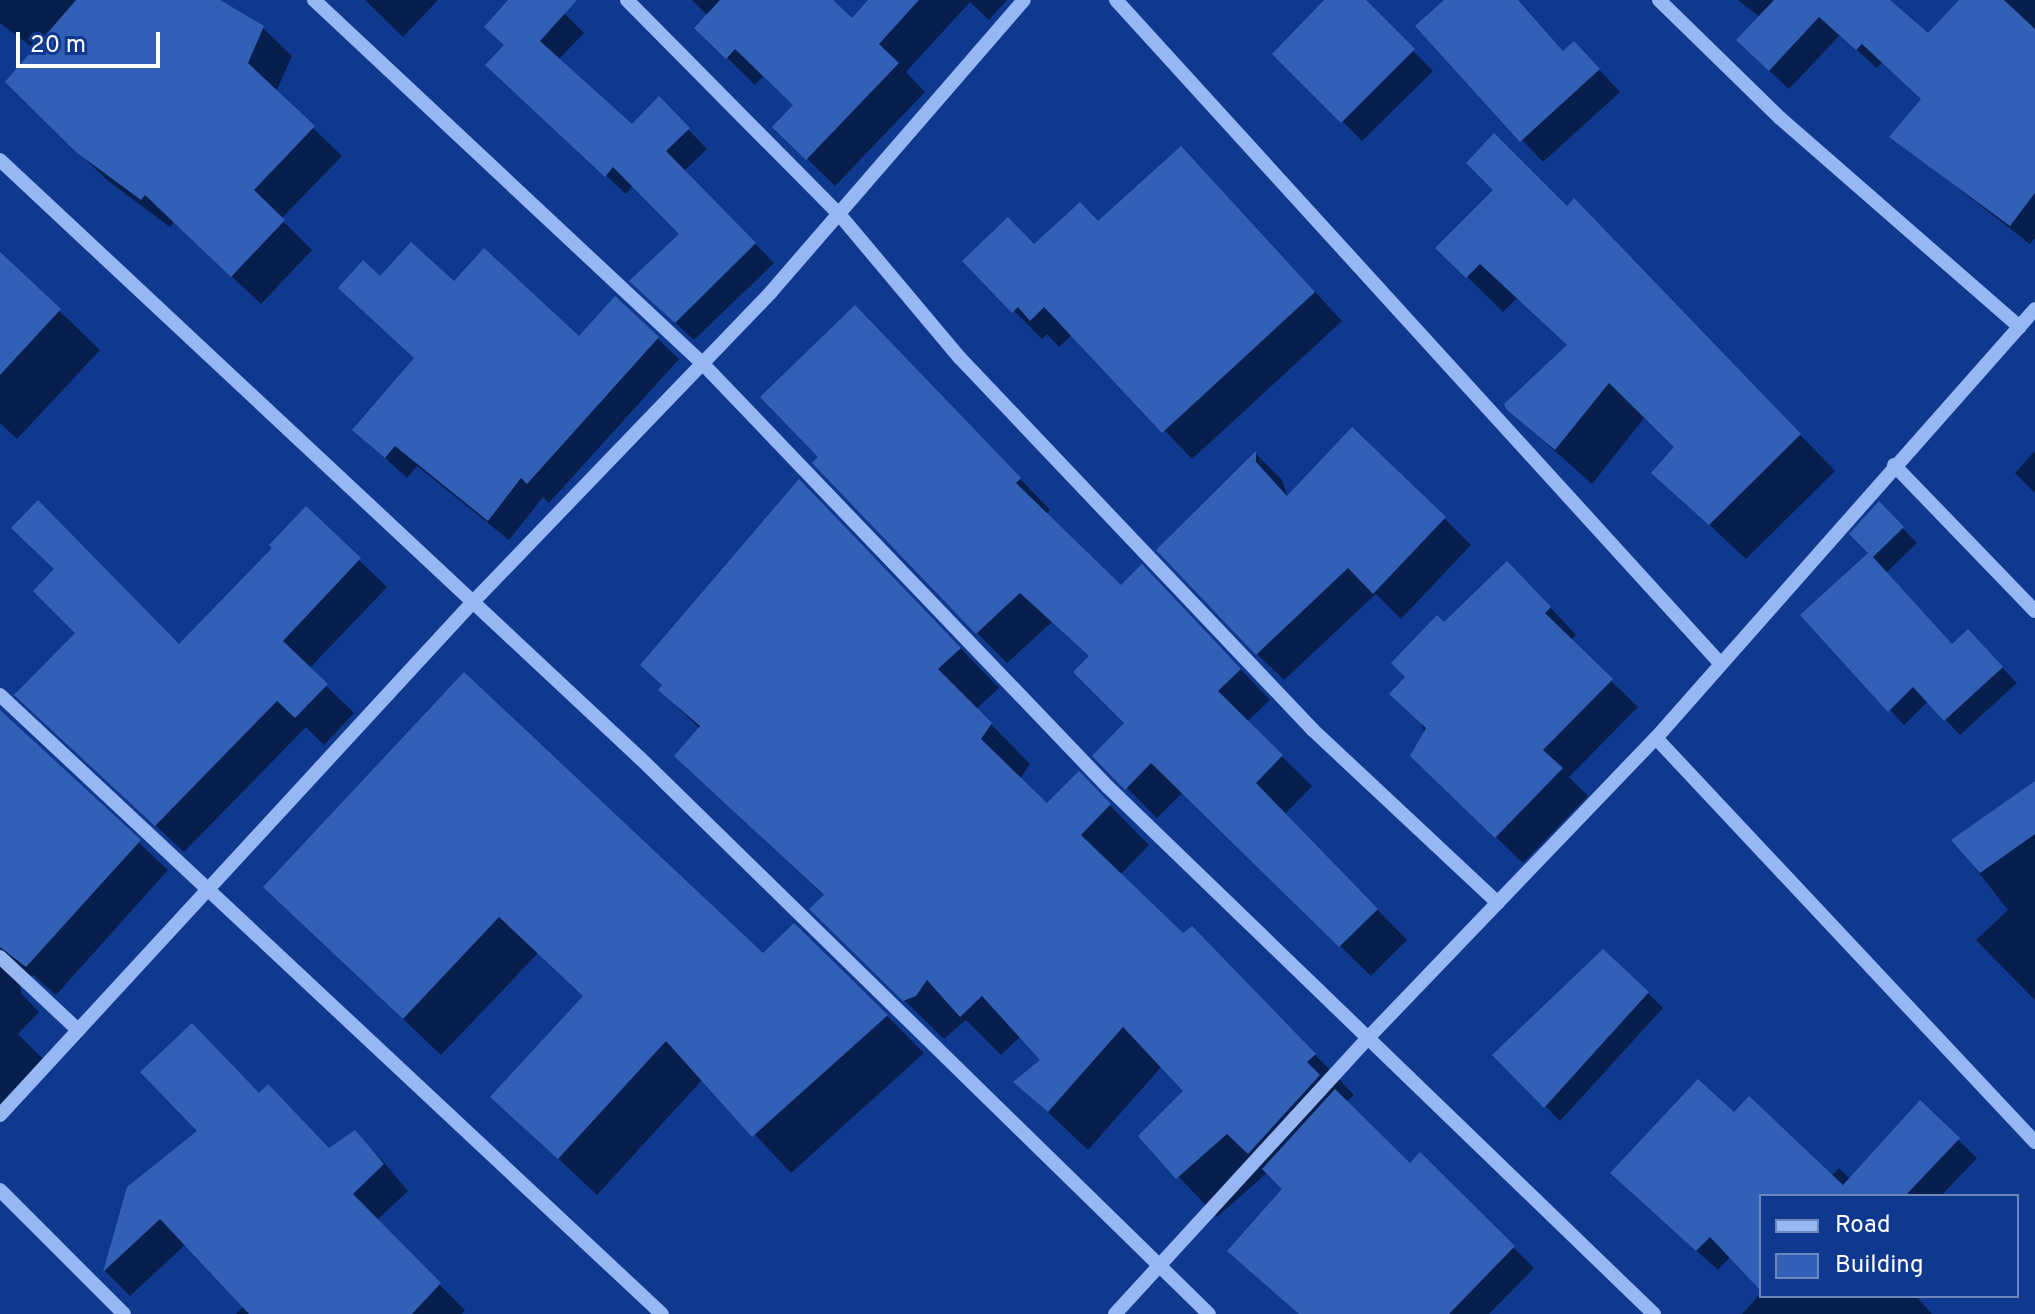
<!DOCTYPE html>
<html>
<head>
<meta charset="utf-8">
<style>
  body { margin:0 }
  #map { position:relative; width:2035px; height:1314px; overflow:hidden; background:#0f398f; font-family:Overpass,sans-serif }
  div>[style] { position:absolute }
  .shadow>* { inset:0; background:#0007 }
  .building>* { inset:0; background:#3360b7 }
  .minor>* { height:14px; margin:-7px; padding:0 7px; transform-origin:7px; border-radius:7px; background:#97b7f3 }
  span { translate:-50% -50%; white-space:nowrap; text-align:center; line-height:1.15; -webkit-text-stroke:6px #0f398f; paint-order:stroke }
  .legend { position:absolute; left:1759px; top:1194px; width:260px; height:104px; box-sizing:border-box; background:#0f398f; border:2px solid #6f88bc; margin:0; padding:10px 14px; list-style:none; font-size:24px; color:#fff }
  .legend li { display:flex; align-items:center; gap:16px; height:40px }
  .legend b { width:40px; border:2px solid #6f88bc }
  .scale { position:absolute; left:16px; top:32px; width:144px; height:36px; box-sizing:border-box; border:4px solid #fff; border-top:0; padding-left:10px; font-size:24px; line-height:28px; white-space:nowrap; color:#fff; -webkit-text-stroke:6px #0f398f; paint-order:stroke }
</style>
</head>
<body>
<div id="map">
  <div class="shadow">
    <div style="clip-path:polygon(0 0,216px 0,263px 28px,292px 56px,276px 92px,342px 156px,281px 219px,312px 250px,261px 304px,174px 222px,170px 227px,107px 180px,36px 111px,37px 51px,0 23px)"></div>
    <div style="clip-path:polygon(365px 0,438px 0,403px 37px)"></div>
    <div style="clip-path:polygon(511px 0,551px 0,584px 33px,558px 60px,632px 126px,659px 99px,707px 149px,684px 171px,774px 263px,694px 340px,651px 300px,682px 234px,633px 185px,626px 194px,507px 84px)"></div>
    <div style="clip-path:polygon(692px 0,831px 0,852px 21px,871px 0,1007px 0,989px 20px,970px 2px,906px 72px,925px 92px,835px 186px,775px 127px,795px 106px,764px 75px,755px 85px,697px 28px,708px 16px)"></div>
    <div style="clip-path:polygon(1325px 0,1363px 0,1433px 71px,1362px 141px,1275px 54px)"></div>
    <div style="clip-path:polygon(1447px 0,1518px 0,1564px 52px,1595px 65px,1620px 92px,1543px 162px,1417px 27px)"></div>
    <div style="clip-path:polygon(1738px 0,1887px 0,1928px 36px,1962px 0,2035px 0,2035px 238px,2030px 244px,1892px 137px,1923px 100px,1882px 62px,1877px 68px,1840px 35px,1789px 89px,1758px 60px,1760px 17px)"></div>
    <div style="clip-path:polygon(1208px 177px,1342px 321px,1192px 459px,1073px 334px,1059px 347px,1047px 334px,1042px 339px,965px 261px,1035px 247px)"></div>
    <div style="clip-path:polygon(1567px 209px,1609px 236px,1835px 471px,1746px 559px,1654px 473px,1676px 448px,1645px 417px,1592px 484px,1507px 408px,1568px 346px,1517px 298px,1503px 312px,1438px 248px)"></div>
    <div style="clip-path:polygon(0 254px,100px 350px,17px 439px,0 423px)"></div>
    <div style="clip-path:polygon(381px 279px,454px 284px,579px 339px,615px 298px,679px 359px,549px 503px,543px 497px,509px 540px,417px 466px,407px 478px,355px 430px,416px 358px)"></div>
    <div style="clip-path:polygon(885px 338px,1050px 510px,1046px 514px,1121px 587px,1172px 597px,1270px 700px,1247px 722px,1312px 786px,1285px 814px,1407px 940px,1371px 976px,1183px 792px,1157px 818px,1095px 756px,1127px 723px,1090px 657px,1052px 622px,1007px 663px,977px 633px)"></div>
    <div style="clip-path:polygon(2035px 451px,2035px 493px,2015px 473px)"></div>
    <div style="clip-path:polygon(1256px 454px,1282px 480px,1288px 498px,1444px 518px,1471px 545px,1401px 619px,1376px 594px,1284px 680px,1257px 654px)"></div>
    <div style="clip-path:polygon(1879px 504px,1917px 543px,1886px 573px,1952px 646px,1982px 647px,2017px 683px,1960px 735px,1928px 701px,1904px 725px,1803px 615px,1871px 553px)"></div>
    <div style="clip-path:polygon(306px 509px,387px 587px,309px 669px,354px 713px,324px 745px,306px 727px,184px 852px,45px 722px,179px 647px,275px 548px)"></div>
    <div style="clip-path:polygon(838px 521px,999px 688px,976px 709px,1030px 764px,1020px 779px,1047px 806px,1079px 774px,1149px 845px,1120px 875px,1183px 936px,1232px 968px,1354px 1095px,1346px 1102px,1410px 1166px,1420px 1155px,1534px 1268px,1489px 1314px,1299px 1314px,1251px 1271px,1285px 1188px,1268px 1172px,1217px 1217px,1140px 1136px,1186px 1091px,1162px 1066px,1088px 1150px,1016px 1082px,1042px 1060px,1021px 1036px,1001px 1055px,966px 1020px,944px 1039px,851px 948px,825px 897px,717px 795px,700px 729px,660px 690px)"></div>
    <div style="clip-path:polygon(1534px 590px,1576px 635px,1570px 641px,1638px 707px,1569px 777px,1588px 796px,1523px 863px,1440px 783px,1407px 677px,1444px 625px)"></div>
    <div style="clip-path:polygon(464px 675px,763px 955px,887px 1016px,924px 1053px,791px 1173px,703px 1079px,597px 1195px,493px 1097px,585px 997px,538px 953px,441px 1055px,303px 924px)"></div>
    <div style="clip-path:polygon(0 712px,168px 870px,56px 995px,33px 975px,20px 979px,21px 993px,39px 1012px,18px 1034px,47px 1063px,0 1113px)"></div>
    <div style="clip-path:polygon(2035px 783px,2035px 1000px,1976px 940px,2008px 910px,1954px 841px)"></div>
    <div style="clip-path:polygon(1648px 993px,1663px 1008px,1560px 1121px,1495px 1055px)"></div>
    <div style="clip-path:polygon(260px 1096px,330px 1150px,354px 1133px,380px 1158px,408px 1191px,376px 1221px,465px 1310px,462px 1314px,236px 1314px,244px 1306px,186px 1244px,130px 1296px,105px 1271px,129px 1188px)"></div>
    <div style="clip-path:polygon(1734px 1115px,1831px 1176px,1839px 1168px,1851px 1180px,1956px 1138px,1977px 1158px,1941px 1196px,1761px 1196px,1761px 1288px,1731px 1256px,1718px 1270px,1633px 1194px)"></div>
    <div style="clip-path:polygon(1761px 1293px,1916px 1296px,1932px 1314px,1742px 1314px)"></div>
  </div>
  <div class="building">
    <div style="clip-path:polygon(76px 0,220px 0,264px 26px,248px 63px,315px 126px,254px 190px,285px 220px,231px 277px,145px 195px,141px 200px,76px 152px,5px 82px)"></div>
    <div style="clip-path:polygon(508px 0,577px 0,540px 41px,632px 124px,659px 96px,690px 128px,666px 151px,756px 243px,675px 323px,629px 281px,679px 234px,613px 167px,605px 177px,485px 65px,504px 45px,484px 27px)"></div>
    <div style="clip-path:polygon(720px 0,833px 0,852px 18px,868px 0,919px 0,879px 44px,899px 63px,806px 160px,772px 127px,793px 105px,735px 49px,726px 59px,694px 28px)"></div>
    <div style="clip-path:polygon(1324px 0,1366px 0,1415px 49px,1341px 123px,1272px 54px)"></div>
    <div style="clip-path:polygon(1444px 0,1518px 0,1563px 51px,1574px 41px,1600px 69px,1520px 142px,1415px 26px)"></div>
    <div style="clip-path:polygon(1774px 0,1890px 0,1928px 33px,1959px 0,2004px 0,2035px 29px,2035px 193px,2010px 226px,1889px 137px,1921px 99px,1862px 44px,1856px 50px,1819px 17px,1769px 71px,1736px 40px)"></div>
    <div style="clip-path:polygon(1494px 133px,1567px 206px,1574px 198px,1801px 434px,1709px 525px,1651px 473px,1674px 447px,1609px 383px,1555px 450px,1506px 409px,1504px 404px,1567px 345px,1480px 264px,1466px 278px,1435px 248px,1493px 190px,1466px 163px)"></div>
    <div style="clip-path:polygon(1181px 146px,1315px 292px,1162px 433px,1044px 307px,1030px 321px,1018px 307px,1012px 313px,962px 261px,1008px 217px,1034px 244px,1080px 202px,1098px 221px)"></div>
    <div style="clip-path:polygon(411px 242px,454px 281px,484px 248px,579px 336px,615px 296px,659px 337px,527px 484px,521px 478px,488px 521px,395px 446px,385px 458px,352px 430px,414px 358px,338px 288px,363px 260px,380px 276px)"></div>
    <div style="clip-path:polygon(0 252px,61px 309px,0 375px)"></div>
    <div style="clip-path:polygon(855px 305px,1021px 478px,1016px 483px,1121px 585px,1142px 564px,1241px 669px,1218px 691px,1283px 755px,1256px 783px,1378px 909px,1339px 947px,1151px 763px,1125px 790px,1092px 756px,1124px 723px,1073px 672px,1089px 656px,1020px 593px,976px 634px,812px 463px,818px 457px,760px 397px)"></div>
    <div style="clip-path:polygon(1352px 427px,1446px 517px,1373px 594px,1348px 568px,1256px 655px,1156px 550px,1256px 451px,1256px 462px,1287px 496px)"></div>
    <div style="clip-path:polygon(799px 479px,961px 648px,938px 669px,992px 723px,981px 739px,1047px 803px,1079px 771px,1111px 804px,1081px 835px,1183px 933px,1192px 926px,1316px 1054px,1307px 1062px,1320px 1075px,1248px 1154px,1227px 1134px,1176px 1179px,1138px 1136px,1183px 1091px,1123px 1027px,1048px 1112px,1013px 1082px,1040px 1060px,982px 996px,960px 1017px,927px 980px,916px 996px,903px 1001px,809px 909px,824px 895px,674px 756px,700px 726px,658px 690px,662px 685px,640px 665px)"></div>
    <div style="clip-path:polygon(38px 500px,179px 644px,272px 548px,269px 545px,306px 506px,361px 558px,283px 641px,328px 684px,295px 718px,277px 701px,155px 826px,14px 695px,75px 633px,33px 591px,54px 569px,11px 528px)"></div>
    <div style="clip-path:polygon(1879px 501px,1904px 527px,1873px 557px,1952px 644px,1968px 629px,2003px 667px,1944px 721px,1913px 687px,1888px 712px,1800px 615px,1868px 553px,1849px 534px)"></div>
    <div style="clip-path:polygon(1507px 561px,1551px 607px,1545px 613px,1613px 679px,1543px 750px,1563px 768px,1495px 838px,1410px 756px,1426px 728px,1389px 694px,1405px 677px,1391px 663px,1437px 615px,1444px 622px)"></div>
    <div style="clip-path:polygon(464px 672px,763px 953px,794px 923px,888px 1015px,752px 1137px,666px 1041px,558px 1159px,490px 1097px,583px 996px,499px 917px,403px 1019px,263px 887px)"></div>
    <div style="clip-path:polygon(0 710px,141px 840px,26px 967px,0 947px)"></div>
    <div style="clip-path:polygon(2035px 781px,2035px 834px,1980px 873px,1951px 840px)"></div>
    <div style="clip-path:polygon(1603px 949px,1649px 992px,1544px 1108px,1492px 1055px)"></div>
    <div style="clip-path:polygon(192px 1023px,259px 1093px,268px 1084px,329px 1148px,355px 1130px,384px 1164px,353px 1194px,441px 1283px,412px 1314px,249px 1314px,160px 1219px,103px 1272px,127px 1187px,197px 1131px,140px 1072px)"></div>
    <div style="clip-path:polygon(1698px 1079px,1734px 1112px,1749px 1096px,1843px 1185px,1920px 1100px,1960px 1138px,1905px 1196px,1761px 1196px,1761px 1291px,1710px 1237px,1696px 1251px,1610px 1173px)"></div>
    <div style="clip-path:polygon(1335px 1089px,1410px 1163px,1420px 1152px,1515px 1246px,1449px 1314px,1299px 1314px,1227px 1251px,1282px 1189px,1262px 1169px)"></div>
  </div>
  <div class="minor">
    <div style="left:314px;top:0;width:533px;rotate:43.1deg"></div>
    <div style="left:703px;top:364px;width:586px;rotate:46.25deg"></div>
    <div style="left:1108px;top:787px;width:759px;rotate:43.99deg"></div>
    <div style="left:627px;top:0;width:301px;rotate:45.3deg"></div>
    <div style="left:839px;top:214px;width:188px;rotate:50deg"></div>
    <div style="left:960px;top:358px;width:513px;rotate:46.5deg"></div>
    <div style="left:1313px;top:730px;width:253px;rotate:43.1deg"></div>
    <div style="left:1116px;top:0;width:897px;rotate:47.67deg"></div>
    <div style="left:1659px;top:0;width:169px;rotate:44.3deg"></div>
    <div style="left:1780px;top:118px;width:318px;rotate:41.1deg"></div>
    <div style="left:0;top:160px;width:877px;rotate:43.06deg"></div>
    <div style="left:641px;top:759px;width:794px;rotate:44.34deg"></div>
    <div style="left:1894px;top:465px;width:203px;rotate:46deg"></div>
    <div style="left:0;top:695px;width:906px;rotate:43.08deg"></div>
    <div style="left:1656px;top:738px;width:554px;rotate:46.83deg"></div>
    <div style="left:0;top:957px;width:107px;rotate:43.1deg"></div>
    <div style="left:0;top:1115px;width:695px;rotate:-47.33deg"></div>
    <div style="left:471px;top:604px;width:433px;rotate:-46.1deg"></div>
    <div style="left:771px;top:292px;width:386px;rotate:-49.1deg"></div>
    <div style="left:0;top:1190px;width:175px;rotate:45deg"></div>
    <div style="left:1115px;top:1314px;width:372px;rotate:-47.5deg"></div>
    <div style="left:1366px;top:1040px;width:419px;rotate:-46.2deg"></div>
    <div style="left:1656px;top:738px;width:572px;rotate:-48.54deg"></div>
  </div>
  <ul class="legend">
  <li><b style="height:10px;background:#97b7f3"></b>Road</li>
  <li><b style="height:22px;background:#3360b7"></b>Building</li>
  </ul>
  <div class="scale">20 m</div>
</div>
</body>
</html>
